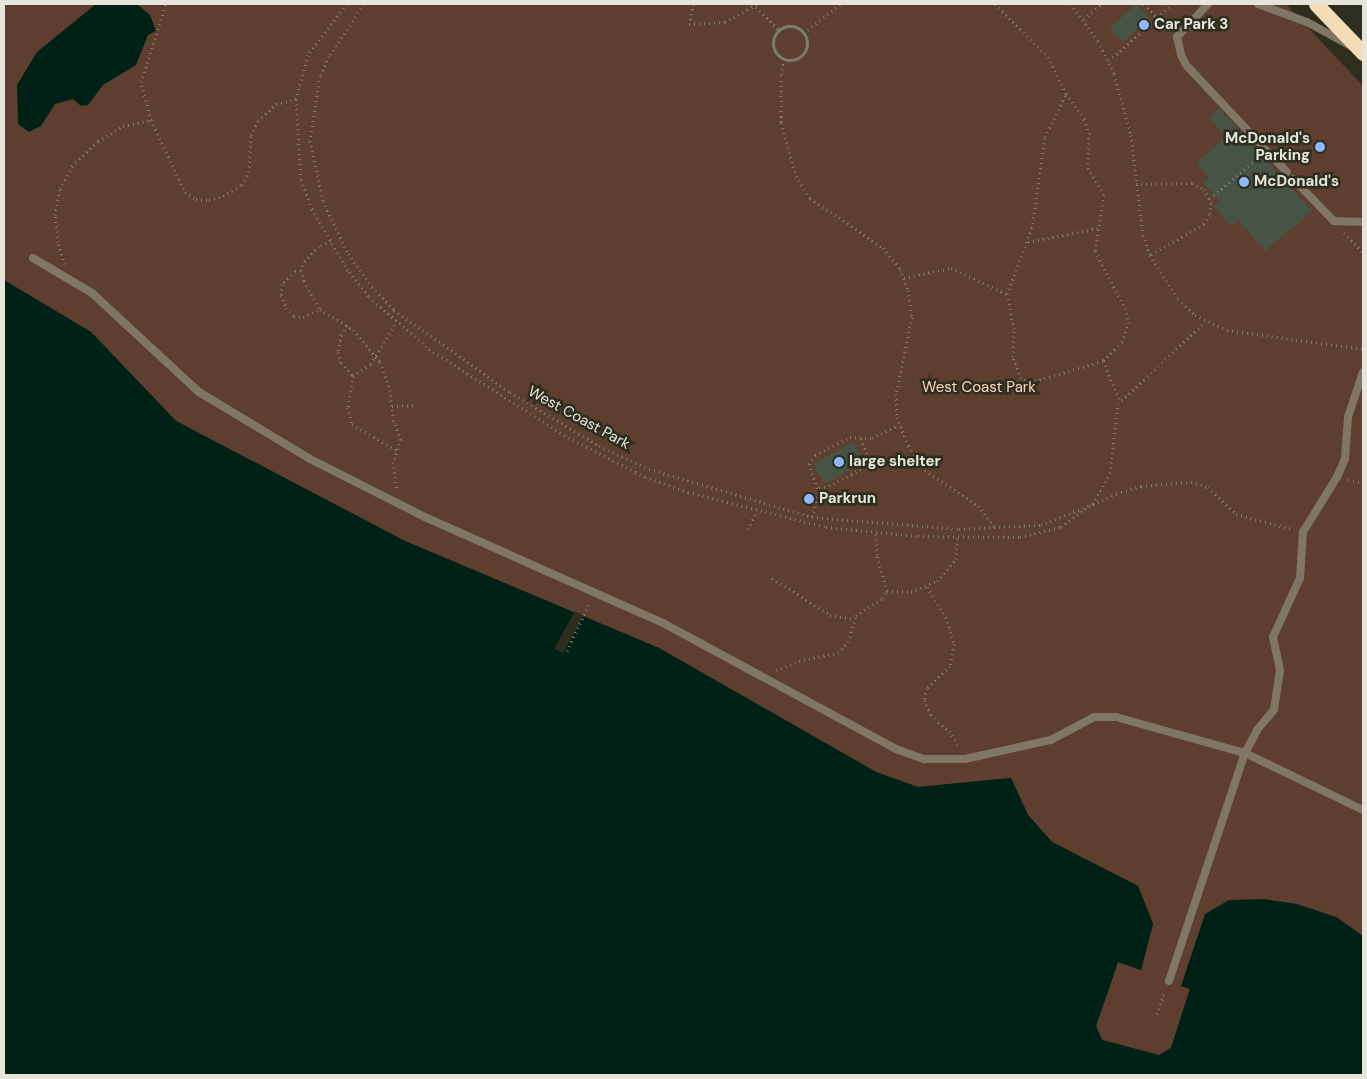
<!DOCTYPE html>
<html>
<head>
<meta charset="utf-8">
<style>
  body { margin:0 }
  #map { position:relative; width:1367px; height:1079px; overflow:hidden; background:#2d2e1d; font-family:"DM Sans",sans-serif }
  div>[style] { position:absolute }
  .green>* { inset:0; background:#5e3f2f }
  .water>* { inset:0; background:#002116 }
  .pier>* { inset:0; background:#2d2e1d; transform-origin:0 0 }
  .building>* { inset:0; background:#475344; transform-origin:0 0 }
  .path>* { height:3px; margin-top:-1.5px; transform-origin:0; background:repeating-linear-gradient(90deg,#7b7c6e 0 1px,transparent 0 5px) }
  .path>.ring { margin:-1.5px; padding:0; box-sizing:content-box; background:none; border:3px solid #7b7c6e; border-radius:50% }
  .lane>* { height:8px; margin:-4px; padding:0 4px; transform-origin:4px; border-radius:4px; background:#807666 }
  .highway>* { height:15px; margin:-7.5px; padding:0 7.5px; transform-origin:7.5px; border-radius:7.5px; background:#f5dcb6 }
  .dots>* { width:14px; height:14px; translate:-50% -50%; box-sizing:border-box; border:2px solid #2d2e1d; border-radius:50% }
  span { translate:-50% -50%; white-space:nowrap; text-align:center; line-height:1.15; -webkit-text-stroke:5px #2d2e1d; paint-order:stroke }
  .poi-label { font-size:15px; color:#e5e5db; font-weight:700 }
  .left { translate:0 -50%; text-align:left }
  .right { translate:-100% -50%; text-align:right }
  .park-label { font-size:15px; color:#fdd5c1 }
  .street-label { font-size:15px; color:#e5e5db }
  .frame { position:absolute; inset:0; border:5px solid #e5e5db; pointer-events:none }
</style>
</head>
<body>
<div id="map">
  <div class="green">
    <div style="clip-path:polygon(4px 4px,1286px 4px,1363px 86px,1363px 936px,1336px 917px,1181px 986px,1190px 988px,1171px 1048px,1159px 1055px,1102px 1040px,1096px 1026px,1118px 962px,1141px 970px,1153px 924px,1138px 886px,1052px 842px,1028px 815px,1011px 778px,918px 787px,876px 772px,659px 648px,405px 541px,176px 421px,91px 332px,4px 280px)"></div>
  </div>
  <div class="water">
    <div style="clip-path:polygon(96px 4px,137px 4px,150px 15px,156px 31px,148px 35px,136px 65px,103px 85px,88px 105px,81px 106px,73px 99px,55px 104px,41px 126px,29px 132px,18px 124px,17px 85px,37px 52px)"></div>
    <div style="clip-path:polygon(4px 280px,91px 332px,176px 421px,405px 541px,659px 648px,876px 772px,918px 787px,1011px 778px,1028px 815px,1052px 842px,1138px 886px,1153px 924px,1141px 970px,1118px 962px,1096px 1026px,1102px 1040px,1159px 1055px,1171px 1048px,1190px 989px,1181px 986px,1205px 914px,1229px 900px,1264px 899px,1297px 904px,1336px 917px,1363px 936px,1363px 1075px,4px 1075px)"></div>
  </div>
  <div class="pier">
    <div style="left:575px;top:611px;width:10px;height:43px;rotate:29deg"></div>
  </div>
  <div class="building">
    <div style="left:1136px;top:4px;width:19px;height:36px;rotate:47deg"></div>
    <div style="clip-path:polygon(1219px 108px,1312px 211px,1265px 251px,1238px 220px,1231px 226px,1214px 206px,1220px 202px,1203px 182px,1209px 177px,1197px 163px,1225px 137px,1209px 117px)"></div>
    <div style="left:853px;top:442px;width:23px;height:45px;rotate:61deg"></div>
  </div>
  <div class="path">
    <div style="left:347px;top:4px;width:64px;rotate:127.4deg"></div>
    <div style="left:308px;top:55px;width:46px;rotate:105.3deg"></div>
    <div style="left:296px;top:99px;width:81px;rotate:86.5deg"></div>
    <div style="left:301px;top:180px;width:31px;rotate:69deg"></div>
    <div style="left:312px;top:209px;width:73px;rotate:59.6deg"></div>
    <div style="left:349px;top:272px;width:32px;rotate:51deg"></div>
    <div style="left:369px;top:297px;width:79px;rotate:40.9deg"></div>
    <div style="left:429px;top:349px;width:160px;rotate:32.5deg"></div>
    <div style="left:564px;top:435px;width:91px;rotate:27.4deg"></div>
    <div style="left:645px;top:477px;width:46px;rotate:19.2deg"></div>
    <div style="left:688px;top:492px;width:142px;rotate:14.2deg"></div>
    <div style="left:826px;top:527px;width:92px;rotate:5.6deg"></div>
    <div style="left:918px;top:536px;width:102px;rotate:0.6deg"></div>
    <div style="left:1020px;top:537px;width:42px;rotate:-13.7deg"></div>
    <div style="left:1061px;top:527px;width:39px;rotate:-36deg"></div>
    <div style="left:1093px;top:504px;width:30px;rotate:-23deg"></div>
    <div style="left:1121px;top:492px;width:21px;rotate:-17deg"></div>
    <div style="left:1141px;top:486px;width:50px;rotate:-4.6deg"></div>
    <div style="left:1191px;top:482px;width:18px;rotate:16deg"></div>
    <div style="left:1208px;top:487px;width:39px;rotate:44deg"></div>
    <div style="left:1236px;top:514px;width:58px;rotate:15deg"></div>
    <div style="left:364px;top:4px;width:63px;rotate:123.9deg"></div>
    <div style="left:329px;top:56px;width:22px;rotate:114deg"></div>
    <div style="left:320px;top:76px;width:66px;rotate:98.7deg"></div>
    <div style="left:310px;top:141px;width:61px;rotate:77.8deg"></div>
    <div style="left:323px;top:201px;width:59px;rotate:64.7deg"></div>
    <div style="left:348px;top:254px;width:41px;rotate:54deg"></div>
    <div style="left:372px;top:287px;width:32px;rotate:46deg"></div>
    <div style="left:394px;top:310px;width:142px;rotate:35.3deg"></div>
    <div style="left:510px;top:392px;width:104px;rotate:31.2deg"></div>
    <div style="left:599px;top:446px;width:55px;rotate:24.7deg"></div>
    <div style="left:649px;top:469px;width:170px;rotate:16.4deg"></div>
    <div style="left:812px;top:517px;width:147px;rotate:4.7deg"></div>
    <div style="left:959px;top:529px;width:82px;rotate:-2.8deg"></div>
    <div style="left:1041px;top:525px;width:56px;rotate:-22deg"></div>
    <div style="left:1093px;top:504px;width:35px;rotate:-61deg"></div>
    <div style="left:1110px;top:473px;width:69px;rotate:-83.4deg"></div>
    <div style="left:1118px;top:404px;width:120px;rotate:-43.3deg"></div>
    <div style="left:693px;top:4px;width:20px;rotate:101deg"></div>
    <div style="left:689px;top:24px;width:36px;rotate:-3deg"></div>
    <div style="left:725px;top:22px;width:38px;rotate:-29deg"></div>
    <div style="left:995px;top:4px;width:75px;rotate:45deg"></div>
    <div style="left:1048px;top:57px;width:41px;rotate:64.1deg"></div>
    <div style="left:1066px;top:94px;width:31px;rotate:54deg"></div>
    <div style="left:1084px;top:119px;width:15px;rotate:70deg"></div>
    <div style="left:1089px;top:133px;width:35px;rotate:92deg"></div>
    <div style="left:1088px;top:168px;width:31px;rotate:59deg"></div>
    <div style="left:1104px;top:195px;width:57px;rotate:99.1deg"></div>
    <div style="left:1095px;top:251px;width:64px;rotate:62.2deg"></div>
    <div style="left:1125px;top:308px;width:15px;rotate:74deg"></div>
    <div style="left:1129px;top:322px;width:21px;rotate:109deg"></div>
    <div style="left:1122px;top:342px;width:27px;rotate:135deg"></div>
    <div style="left:1103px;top:361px;width:77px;rotate:163.4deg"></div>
    <div style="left:1029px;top:383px;width:9px;rotate:-148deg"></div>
    <div style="left:1021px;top:378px;width:22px;rotate:-111deg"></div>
    <div style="left:1013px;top:357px;width:28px;rotate:-88deg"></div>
    <div style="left:1014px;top:329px;width:36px;rotate:-101deg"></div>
    <div style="left:1007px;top:294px;width:71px;rotate:-69.3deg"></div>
    <div style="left:1032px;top:228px;width:92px;rotate:-81.9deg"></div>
    <div style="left:1045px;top:137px;width:48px;rotate:-64deg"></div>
    <div style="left:1070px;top:4px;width:46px;rotate:52.9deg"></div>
    <div style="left:1098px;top:41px;width:37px;rotate:64deg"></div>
    <div style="left:1114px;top:74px;width:63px;rotate:74.4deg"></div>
    <div style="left:1131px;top:135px;width:101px;rotate:83.2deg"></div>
    <div style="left:1143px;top:235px;width:21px;rotate:71deg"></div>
    <div style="left:1150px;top:255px;width:52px;rotate:57.5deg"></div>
    <div style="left:1178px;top:299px;width:23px;rotate:43deg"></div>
    <div style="left:1195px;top:315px;width:35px;rotate:25deg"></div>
    <div style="left:1227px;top:330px;width:137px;rotate:8deg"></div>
    <div style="left:1144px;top:4px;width:19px;rotate:47deg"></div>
    <div style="left:756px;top:7px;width:33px;rotate:45deg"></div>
    <div style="left:1084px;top:19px;width:23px;rotate:-40deg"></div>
    <div class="ring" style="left:773px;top:26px;width:31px;height:31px"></div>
    <div style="left:804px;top:33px;width:47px;rotate:-38.1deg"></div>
    <div style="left:784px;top:59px;width:17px;rotate:100deg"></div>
    <div style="left:781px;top:76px;width:47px;rotate:90deg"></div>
    <div style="left:781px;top:123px;width:55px;rotate:74.2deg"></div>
    <div style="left:796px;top:176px;width:26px;rotate:58deg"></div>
    <div style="left:810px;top:198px;width:88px;rotate:34.4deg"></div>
    <div style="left:883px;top:248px;width:27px;rotate:51deg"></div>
    <div style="left:900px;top:269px;width:22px;rotate:69deg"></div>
    <div style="left:908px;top:290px;width:27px;rotate:82deg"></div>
    <div style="left:912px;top:317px;width:79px;rotate:101.7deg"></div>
    <div style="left:896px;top:394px;width:23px;rotate:88deg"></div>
    <div style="left:897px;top:417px;width:31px;rotate:69deg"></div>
    <div style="left:908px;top:446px;width:29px;rotate:55deg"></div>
    <div style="left:925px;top:470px;width:64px;rotate:34.2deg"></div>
    <div style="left:978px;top:506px;width:28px;rotate:52deg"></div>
    <div style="left:1109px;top:61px;width:85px;rotate:-42.1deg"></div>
    <div style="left:151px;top:120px;width:39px;rotate:-105deg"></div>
    <div style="left:141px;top:82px;width:82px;rotate:-72.2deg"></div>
    <div style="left:1136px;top:184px;width:56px;rotate:-1deg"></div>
    <div style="left:1192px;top:183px;width:13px;rotate:27deg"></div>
    <div style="left:1204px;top:189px;width:16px;rotate:63deg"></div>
    <div style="left:1211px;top:203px;width:12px;rotate:95deg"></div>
    <div style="left:1210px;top:215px;width:11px;rotate:124deg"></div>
    <div style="left:1204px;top:224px;width:62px;rotate:150.1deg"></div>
    <div style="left:1210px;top:199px;width:64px;rotate:-41.2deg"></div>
    <div style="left:1344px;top:233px;width:27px;rotate:45deg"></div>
    <div style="left:331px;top:241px;width:13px;rotate:157deg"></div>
    <div style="left:319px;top:246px;width:21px;rotate:133deg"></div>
    <div style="left:305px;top:261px;width:10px;rotate:114deg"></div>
    <div style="left:301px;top:270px;width:11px;rotate:75deg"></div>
    <div style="left:304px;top:281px;width:32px;rotate:60deg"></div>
    <div style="left:320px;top:309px;width:39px;rotate:32deg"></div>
    <div style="left:353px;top:330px;width:42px;rotate:49.8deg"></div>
    <div style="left:380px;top:362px;width:30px;rotate:70deg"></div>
    <div style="left:390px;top:390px;width:30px;rotate:84deg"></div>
    <div style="left:393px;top:420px;width:21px;rotate:67deg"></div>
    <div style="left:401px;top:439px;width:24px;rotate:109deg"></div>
    <div style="left:393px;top:462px;width:27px;rotate:82deg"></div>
    <div style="left:1028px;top:242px;width:72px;rotate:-11.2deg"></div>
    <div style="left:65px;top:264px;width:23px;rotate:-108deg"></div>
    <div style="left:58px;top:242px;width:27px;rotate:-96deg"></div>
    <div style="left:55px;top:215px;width:26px;rotate:-79deg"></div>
    <div style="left:60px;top:189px;width:26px;rotate:-62deg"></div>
    <div style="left:72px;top:166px;width:36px;rotate:-44deg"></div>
    <div style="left:98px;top:141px;width:29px;rotate:-31deg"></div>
    <div style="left:123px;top:126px;width:29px;rotate:-12deg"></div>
    <div style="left:151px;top:120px;width:80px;rotate:64.7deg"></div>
    <div style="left:185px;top:192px;width:13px;rotate:32deg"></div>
    <div style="left:196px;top:199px;width:13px;rotate:4deg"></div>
    <div style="left:209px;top:200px;width:15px;rotate:-16deg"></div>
    <div style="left:223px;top:196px;width:22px;rotate:-30deg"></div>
    <div style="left:242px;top:185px;width:15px;rotate:-62deg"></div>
    <div style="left:249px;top:172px;width:37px;rotate:-87deg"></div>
    <div style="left:251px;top:135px;width:16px;rotate:-63deg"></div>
    <div style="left:258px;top:121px;width:25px;rotate:-43deg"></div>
    <div style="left:276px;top:104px;width:21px;rotate:-14deg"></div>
    <div style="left:301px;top:270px;width:6px;rotate:171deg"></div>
    <div style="left:295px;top:271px;width:18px;rotate:135deg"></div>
    <div style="left:282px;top:284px;width:11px;rotate:95deg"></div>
    <div style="left:281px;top:295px;width:14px;rotate:69deg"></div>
    <div style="left:286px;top:308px;width:11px;rotate:45deg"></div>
    <div style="left:294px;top:316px;width:9px;rotate:6deg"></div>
    <div style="left:303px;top:317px;width:19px;rotate:-25deg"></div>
    <div style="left:904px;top:278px;width:48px;rotate:-12deg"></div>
    <div style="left:951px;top:268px;width:62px;rotate:24.9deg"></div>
    <div style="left:348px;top:326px;width:11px;rotate:128deg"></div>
    <div style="left:341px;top:335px;width:17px;rotate:100deg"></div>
    <div style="left:338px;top:352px;width:11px;rotate:75deg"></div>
    <div style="left:341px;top:363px;width:18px;rotate:47deg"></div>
    <div style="left:1103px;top:361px;width:43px;rotate:67deg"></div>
    <div style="left:353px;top:376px;width:31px;rotate:99deg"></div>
    <div style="left:348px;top:407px;width:17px;rotate:77deg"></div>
    <div style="left:352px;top:424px;width:51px;rotate:30.6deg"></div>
    <div style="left:353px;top:376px;width:22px;rotate:-34deg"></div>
    <div style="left:371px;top:364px;width:50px;rotate:-58.8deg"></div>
    <div style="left:392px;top:406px;width:23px;rotate:-2deg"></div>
    <div style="left:1348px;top:479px;width:16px;rotate:15deg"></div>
    <div style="left:819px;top:488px;width:10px;rotate:-11deg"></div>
    <div style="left:829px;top:486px;width:43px;rotate:-27.8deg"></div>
    <div style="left:867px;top:466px;width:8px;rotate:-76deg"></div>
    <div style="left:869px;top:458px;width:23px;rotate:-113deg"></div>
    <div style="left:812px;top:517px;width:25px;rotate:-74deg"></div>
    <div style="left:819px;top:493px;width:31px;rotate:-109deg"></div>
    <div style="left:809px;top:464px;width:11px;rotate:-56deg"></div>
    <div style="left:815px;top:455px;width:39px;rotate:-27deg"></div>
    <div style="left:850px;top:437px;width:22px;rotate:3deg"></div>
    <div style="left:872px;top:438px;width:30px;rotate:-26deg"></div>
    <div style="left:748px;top:529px;width:20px;rotate:-63deg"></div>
    <div style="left:772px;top:578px;width:69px;rotate:32.5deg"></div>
    <div style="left:830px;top:615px;width:24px;rotate:9deg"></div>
    <div style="left:927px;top:587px;width:36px;rotate:58deg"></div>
    <div style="left:946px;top:617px;width:28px;rotate:73deg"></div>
    <div style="left:954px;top:644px;width:22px;rotate:100deg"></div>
    <div style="left:950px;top:666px;width:32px;rotate:136deg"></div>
    <div style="left:927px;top:688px;width:12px;rotate:104deg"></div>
    <div style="left:924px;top:700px;width:17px;rotate:65deg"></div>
    <div style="left:931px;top:715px;width:24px;rotate:42deg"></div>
    <div style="left:949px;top:731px;width:20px;rotate:57deg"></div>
    <div style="left:887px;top:591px;width:24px;rotate:2deg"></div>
    <div style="left:911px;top:592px;width:28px;rotate:-23deg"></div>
    <div style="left:937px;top:581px;width:29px;rotate:-49deg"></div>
    <div style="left:956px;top:559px;width:22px;rotate:-87deg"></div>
    <div style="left:567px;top:651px;width:54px;rotate:-64.9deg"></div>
    <div style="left:776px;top:670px;width:25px;rotate:-21deg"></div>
    <div style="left:799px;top:661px;width:40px;rotate:-12deg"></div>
    <div style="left:838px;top:653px;width:15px;rotate:-48deg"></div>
    <div style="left:848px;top:642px;width:27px;rotate:-73deg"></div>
    <div style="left:856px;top:616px;width:32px;rotate:-34deg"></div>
    <div style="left:883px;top:598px;width:8px;rotate:-60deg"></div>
    <div style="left:887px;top:591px;width:37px;rotate:-106deg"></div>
    <div style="left:877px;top:555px;width:22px;rotate:-93deg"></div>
    <div style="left:1157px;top:1014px;width:24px;rotate:-71deg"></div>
  </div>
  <div class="lane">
    <div style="left:1208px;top:4px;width:45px;rotate:133.2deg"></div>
    <div style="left:1177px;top:37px;width:18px;rotate:77deg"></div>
    <div style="left:1181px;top:55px;width:11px;rotate:63deg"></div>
    <div style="left:1186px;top:65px;width:147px;rotate:46.7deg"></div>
    <div style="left:1258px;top:4px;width:52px;rotate:20.2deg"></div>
    <div style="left:1307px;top:22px;width:50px;rotate:28.6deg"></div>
    <div style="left:1293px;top:179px;width:59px;rotate:45.7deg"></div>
    <div style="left:1334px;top:221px;width:29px;rotate:2deg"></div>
    <div style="left:33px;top:258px;width:69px;rotate:30.7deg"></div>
    <div style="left:92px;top:293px;width:146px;rotate:42.8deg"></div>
    <div style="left:199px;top:392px;width:130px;rotate:31.1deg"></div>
    <div style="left:310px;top:459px;width:131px;rotate:26.8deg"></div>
    <div style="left:427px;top:518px;width:258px;rotate:24deg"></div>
    <div style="left:663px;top:623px;width:265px;rotate:28.4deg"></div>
    <div style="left:896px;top:749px;width:30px;rotate:20deg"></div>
    <div style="left:924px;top:759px;width:41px"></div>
    <div style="left:965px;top:759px;width:88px;rotate:-12.5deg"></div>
    <div style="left:1051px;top:740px;width:49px;rotate:-28.1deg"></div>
    <div style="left:1094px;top:717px;width:22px"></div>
    <div style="left:1116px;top:717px;width:134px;rotate:15.6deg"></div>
    <div style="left:1245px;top:753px;width:131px;rotate:25.8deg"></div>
    <div style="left:1169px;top:981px;width:240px;rotate:-71.6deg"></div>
    <div style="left:1245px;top:753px;width:26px;rotate:-62deg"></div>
    <div style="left:1257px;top:730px;width:26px;rotate:-50deg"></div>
    <div style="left:1274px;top:710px;width:40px;rotate:-81.5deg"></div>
    <div style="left:1280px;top:670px;width:34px;rotate:-102deg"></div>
    <div style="left:1273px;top:637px;width:65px;rotate:-65.4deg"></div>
    <div style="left:1300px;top:578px;width:46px;rotate:-86.3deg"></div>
    <div style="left:1303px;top:532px;width:65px;rotate:-58.3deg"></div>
    <div style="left:1337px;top:477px;width:20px;rotate:-66deg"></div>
    <div style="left:1345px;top:459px;width:42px;rotate:-85.9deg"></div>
    <div style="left:1348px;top:417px;width:47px;rotate:-71.6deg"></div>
  </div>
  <div class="highway">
    <div style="left:1316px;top:4px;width:68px;rotate:46.2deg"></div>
  </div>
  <div class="dots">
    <div style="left:1144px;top:25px;background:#8db9fc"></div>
    <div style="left:1320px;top:147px;background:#8db9fc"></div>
    <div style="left:1244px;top:182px;background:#8db9fc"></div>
    <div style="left:839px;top:462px;background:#8db9fc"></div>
    <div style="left:809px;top:499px;background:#8db9fc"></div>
  </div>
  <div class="poi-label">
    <span class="left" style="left:1154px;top:25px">Car Park 3</span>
    <span class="right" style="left:1310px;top:147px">McDonald's<br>Parking</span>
    <span class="left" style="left:1254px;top:182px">McDonald's</span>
    <span class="left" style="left:849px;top:462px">large shelter</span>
    <span class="left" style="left:819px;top:499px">Parkrun</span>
  </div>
  <div class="park-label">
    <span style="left:979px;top:388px">West Coast Park</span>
  </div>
  <div class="street-label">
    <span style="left:579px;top:418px;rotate:29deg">West Coast Park</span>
  </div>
  <div class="frame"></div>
</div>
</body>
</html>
